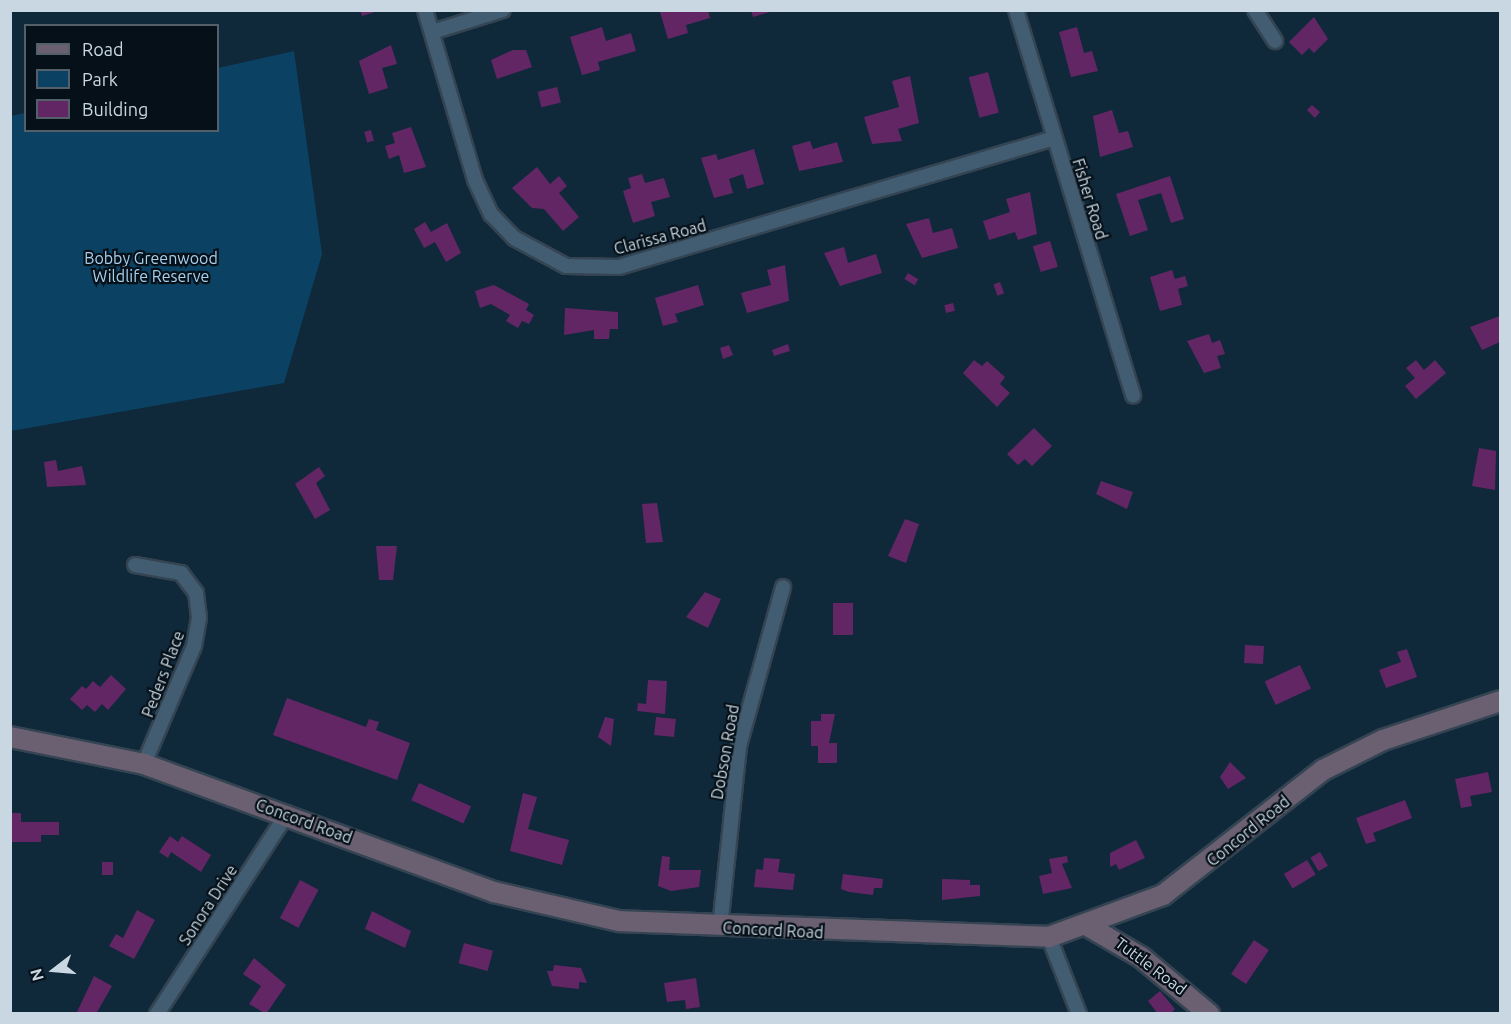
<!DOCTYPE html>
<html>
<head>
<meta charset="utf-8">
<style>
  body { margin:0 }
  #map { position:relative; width:1511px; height:1024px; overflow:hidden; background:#0f283a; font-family:Ubuntu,sans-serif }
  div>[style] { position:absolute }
  .green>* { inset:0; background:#0b4263 }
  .building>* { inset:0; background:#632665; transform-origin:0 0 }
  .roads { filter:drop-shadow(2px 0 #344452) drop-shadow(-2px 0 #344452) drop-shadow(0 2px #344452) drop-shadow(0 -2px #344452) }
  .street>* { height:14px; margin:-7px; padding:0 7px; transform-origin:7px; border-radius:7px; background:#425d71 }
  .secondary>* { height:20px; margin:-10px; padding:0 10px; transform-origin:10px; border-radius:10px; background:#6b6071 }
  span { translate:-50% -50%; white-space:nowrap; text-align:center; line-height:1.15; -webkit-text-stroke:4.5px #061018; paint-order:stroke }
  .street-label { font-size:16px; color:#c8d7e2 }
  .park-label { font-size:16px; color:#a8d0ef }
  .frame { position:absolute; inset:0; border:12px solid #c8d7e2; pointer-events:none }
  .legend { position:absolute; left:24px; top:24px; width:195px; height:108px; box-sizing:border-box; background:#061018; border:2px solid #546069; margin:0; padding:8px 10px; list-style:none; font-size:18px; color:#c8d7e2 }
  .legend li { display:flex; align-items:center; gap:12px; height:30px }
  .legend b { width:30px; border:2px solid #546069 }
  .north { position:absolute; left:24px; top:940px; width:60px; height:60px; -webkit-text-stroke:4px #061018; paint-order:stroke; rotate:254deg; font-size:16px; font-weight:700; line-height:24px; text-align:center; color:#c8d7e2 }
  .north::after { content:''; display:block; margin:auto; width:21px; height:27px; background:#c8d7e2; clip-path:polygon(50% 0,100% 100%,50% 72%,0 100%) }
</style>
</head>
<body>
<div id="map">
  <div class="green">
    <div style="clip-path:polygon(294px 51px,322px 254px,284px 383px,11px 431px,11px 116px,25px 113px,26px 130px,218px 130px,218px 68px)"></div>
  </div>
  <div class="building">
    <div style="clip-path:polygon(360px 10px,378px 10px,378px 11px,362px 16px)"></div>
    <div style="clip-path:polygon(708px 10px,710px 18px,686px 25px,688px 33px,668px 39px,660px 12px)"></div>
    <div style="clip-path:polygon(751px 10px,773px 10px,773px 11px,753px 17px)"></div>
    <div style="clip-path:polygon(1314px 17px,1328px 39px,1314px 53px,1309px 48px,1302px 55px,1289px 42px)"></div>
    <div style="clip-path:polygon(602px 27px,606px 41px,631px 33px,636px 51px,598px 62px,600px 70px,582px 75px,570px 37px)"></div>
    <div style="clip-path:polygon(1077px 27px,1084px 53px,1092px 51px,1098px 71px,1071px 77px,1059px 32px)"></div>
    <div style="clip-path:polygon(391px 45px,397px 64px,382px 68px,388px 88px,369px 94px,359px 61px)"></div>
    <div style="clip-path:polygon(513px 50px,526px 50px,532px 67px,497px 79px,491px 60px)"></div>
    <div style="left:988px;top:72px;width:42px;height:20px;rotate:75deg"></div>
    <div style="clip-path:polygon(910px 76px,919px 123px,898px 129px,902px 141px,872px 144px,864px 117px,899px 107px,892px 81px)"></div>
    <div style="left:557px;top:87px;width:16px;height:20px;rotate:76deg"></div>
    <div style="clip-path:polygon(1312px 105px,1320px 112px,1315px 118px,1307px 110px)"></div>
    <div style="clip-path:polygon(1112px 110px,1119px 133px,1128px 131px,1133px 147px,1100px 157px,1093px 116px)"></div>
    <div style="clip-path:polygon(411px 127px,426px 167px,404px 173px,399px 155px,389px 159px,385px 146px,395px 143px,392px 133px)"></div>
    <div style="left:371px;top:130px;width:11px;height:7px;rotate:75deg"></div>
    <div style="clip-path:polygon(810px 141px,813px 149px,837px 142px,843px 162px,799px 171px,792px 146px)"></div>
    <div style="clip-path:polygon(754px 149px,764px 184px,747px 189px,743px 174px,729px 179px,733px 193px,714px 198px,701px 158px,716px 154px,718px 160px)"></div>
    <div style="clip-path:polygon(537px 167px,550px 184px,559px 176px,567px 186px,559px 193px,579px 217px,563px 231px,544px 209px,532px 208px,512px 188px)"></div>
    <div style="clip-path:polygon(642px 174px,645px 183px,664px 178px,670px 197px,651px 202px,655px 216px,633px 223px,623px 191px,631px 188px,628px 178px)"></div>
    <div style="clip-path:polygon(1170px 176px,1184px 219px,1171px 223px,1161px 193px,1138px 200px,1148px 230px,1130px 236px,1116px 194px)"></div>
    <div style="clip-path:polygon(1030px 192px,1037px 234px,1018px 240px,1015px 232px,989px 240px,983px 221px,1010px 212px,1006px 199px)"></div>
    <div style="clip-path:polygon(929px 218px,933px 233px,952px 228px,958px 248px,922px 258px,906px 224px)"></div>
    <div style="clip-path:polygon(425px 222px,431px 232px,447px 223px,461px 253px,446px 262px,435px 242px,424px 248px,414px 229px)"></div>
    <div style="left:1050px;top:241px;width:27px;height:18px;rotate:73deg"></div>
    <div style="clip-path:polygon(844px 247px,848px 263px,876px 254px,882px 273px,840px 286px,824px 253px)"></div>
    <div style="clip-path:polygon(785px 265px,789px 301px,747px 313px,741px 293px,771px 285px,767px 270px)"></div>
    <div style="clip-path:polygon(1172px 270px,1175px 279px,1185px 276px,1188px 286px,1178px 289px,1182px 305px,1160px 311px,1150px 277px)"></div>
    <div style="left:908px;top:273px;width:12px;height:7px;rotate:31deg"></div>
    <div style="left:1000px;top:282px;width:12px;height:7px;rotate:70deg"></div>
    <div style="clip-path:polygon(494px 285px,529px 304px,526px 310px,534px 315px,529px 324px,522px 321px,518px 328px,506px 321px,510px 315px,491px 304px,480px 308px,475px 291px)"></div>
    <div style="clip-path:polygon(698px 285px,704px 305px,675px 314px,678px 322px,663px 326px,655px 298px)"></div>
    <div style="left:953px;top:303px;width:8px;height:9px;rotate:76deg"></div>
    <div style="clip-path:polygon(565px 308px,618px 312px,618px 329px,610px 329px,609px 339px,594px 339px,594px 330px,564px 335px)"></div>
    <div style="clip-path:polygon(1500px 316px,1500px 342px,1482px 350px,1470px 327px)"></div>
    <div style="clip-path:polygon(1209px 334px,1212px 343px,1220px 340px,1225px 354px,1217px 356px,1221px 368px,1204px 373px,1187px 341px)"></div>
    <div style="clip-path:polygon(788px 344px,790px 351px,774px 356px,772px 350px)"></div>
    <div style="clip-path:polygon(729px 345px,733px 355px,723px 359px,720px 348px)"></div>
    <div style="clip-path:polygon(974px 360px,982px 366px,987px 361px,1005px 377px,1000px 384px,1010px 393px,997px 407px,963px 373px)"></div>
    <div style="clip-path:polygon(1416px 360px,1424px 370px,1435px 360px,1446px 373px,1416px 399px,1405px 386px,1415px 378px,1406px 368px)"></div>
    <div style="clip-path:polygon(1034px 428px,1052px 446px,1032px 466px,1025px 459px,1018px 465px,1007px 454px)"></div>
    <div style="clip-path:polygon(1479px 448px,1496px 451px,1495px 490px,1472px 486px)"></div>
    <div style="clip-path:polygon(56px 460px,58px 471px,82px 466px,86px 485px,47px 487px,44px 462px)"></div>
    <div style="clip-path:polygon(319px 467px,325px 476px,316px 483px,330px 510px,315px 519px,295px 484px)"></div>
    <div style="clip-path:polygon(1101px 481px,1133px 492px,1127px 509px,1096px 494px)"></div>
    <div style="clip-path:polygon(657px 503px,663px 542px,646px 543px,642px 504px)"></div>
    <div style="clip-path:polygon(905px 519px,919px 524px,906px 563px,888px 556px)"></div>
    <div style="clip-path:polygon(376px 546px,397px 546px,393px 580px,379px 580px)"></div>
    <div style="clip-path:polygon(705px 592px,721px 599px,708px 628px,686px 617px)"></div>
    <div style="left:833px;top:603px;width:20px;height:32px"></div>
    <div style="left:1245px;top:645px;width:19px;height:18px;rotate:3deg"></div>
    <div style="clip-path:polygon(1407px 649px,1417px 677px,1386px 688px,1379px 670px,1401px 662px,1397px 652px)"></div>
    <div style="left:1300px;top:665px;width:26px;height:39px;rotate:65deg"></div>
    <div style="clip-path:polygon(111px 675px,126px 689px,108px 710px,102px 704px,95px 712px,87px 705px,82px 710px,70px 699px,82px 686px,86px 689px,93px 681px,100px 687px)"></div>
    <div style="clip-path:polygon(648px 680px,667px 681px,665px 714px,637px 711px,638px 703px,646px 704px)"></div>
    <div style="clip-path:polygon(287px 698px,366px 727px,369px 719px,379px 722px,376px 730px,410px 743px,397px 780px,273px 735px)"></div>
    <div style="clip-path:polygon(821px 714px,835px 714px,829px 743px,837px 743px,837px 763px,818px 763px,818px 746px,811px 746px,811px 721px,821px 721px)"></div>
    <div style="clip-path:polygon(605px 717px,614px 719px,611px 746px,598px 737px)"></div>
    <div style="left:656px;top:717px;width:20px;height:18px;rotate:6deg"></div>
    <div style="clip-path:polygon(1230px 762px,1246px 778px,1228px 789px,1220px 777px)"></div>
    <div style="clip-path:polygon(1488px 772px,1492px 792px,1470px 796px,1472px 806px,1461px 808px,1455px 779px)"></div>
    <div style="left:419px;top:783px;width:57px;height:19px;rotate:24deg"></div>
    <div style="clip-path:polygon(523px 793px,537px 797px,528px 829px,569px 840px,562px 865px,510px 851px)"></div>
    <div style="clip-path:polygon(1405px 800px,1412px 818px,1373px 833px,1376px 841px,1366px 844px,1356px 818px)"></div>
    <div style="clip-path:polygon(10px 813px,21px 813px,21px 822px,59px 822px,59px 835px,41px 835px,41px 842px,10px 842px)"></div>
    <div style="clip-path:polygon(170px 836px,178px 842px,182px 836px,211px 855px,201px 872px,171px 852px,168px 858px,159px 852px)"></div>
    <div style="clip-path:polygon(1136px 840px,1145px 858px,1119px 870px,1116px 864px,1110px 867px,1110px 853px)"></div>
    <div style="left:1320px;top:852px;width:16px;height:11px;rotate:60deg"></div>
    <div style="clip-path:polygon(662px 856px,670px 857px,669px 870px,701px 870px,699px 887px,671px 891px,658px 886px)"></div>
    <div style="clip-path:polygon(1067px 856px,1068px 862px,1062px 864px,1072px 888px,1043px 894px,1039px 876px,1052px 873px,1049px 859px)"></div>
    <div style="clip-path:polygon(764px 858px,780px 859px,778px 872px,795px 874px,793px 890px,754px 887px,756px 869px,763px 870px)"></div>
    <div style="left:1307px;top:860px;width:17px;height:27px;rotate:59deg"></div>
    <div style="left:102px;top:862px;width:11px;height:13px"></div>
    <div style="clip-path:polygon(843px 874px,883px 879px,882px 888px,874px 888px,873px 895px,849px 892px,841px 889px)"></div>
    <div style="clip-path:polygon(942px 879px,970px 880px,970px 885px,980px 885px,980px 896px,942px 900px)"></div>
    <div style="left:300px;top:880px;width:21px;height:43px;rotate:28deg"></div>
    <div style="clip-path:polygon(137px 910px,155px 920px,134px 959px,109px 946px,116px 934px,123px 938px)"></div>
    <div style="clip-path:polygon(372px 911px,411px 931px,405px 948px,365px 929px)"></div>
    <div style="left:1254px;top:940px;width:18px;height:41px;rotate:34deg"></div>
    <div style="left:464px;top:943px;width:30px;height:21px;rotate:15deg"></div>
    <div style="clip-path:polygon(254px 958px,286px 985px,266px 1014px,249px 1004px,261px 986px,243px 974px)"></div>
    <div style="clip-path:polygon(554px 965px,581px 968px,587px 983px,579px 982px,579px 989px,552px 986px,547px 971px,553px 971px)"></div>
    <div style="clip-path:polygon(94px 976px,112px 986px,96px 1014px,76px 1014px)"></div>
    <div style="clip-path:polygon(696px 978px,700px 1007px,686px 1009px,685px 1000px,667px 1002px,664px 983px)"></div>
    <div style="clip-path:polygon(1160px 991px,1175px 1009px,1170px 1014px,1158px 1014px,1148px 1001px)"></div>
  </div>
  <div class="roads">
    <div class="street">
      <div style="left:425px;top:10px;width:177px;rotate:73.6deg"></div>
      <div style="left:475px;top:180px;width:38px;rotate:65deg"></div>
      <div style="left:491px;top:214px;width:33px;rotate:46deg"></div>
      <div style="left:514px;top:238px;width:59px;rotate:28.3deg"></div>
      <div style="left:566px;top:266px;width:53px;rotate:1.1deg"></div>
      <div style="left:619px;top:267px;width:454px;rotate:-16.5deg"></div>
      <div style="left:1016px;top:10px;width:403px;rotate:73.1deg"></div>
      <div style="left:1255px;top:10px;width:37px;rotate:57deg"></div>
      <div style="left:432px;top:32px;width:74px;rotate:-17.2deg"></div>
      <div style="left:135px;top:565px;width:47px;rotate:9.9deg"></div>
      <div style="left:181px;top:573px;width:25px;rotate:53deg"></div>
      <div style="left:196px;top:593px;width:25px;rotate:83deg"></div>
      <div style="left:199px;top:618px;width:28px;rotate:100deg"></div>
      <div style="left:194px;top:646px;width:128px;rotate:113deg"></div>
      <div style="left:720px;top:927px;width:182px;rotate:-84deg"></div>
      <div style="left:739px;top:746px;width:165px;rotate:-74.5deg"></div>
      <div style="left:1049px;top:937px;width:83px;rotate:68.7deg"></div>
      <div style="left:157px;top:1014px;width:239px;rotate:-57deg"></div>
    </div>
    <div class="secondary">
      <div style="left:10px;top:737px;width:137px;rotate:11.4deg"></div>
      <div style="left:144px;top:764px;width:373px;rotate:20.1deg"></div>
      <div style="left:494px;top:892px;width:128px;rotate:13.1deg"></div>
      <div style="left:619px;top:921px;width:430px;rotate:2.1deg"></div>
      <div style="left:1049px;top:937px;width:121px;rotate:-20.2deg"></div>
      <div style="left:1163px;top:895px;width:203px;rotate:-38deg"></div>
      <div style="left:1323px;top:770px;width:67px;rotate:-26.6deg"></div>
      <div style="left:1383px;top:740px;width:123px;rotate:-18.4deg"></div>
      <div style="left:1088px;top:926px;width:61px;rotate:30.3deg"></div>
      <div style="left:1141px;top:957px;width:89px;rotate:40deg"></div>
    </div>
  </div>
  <div class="street-label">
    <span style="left:1090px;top:199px;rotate:73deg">Fisher Road</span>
    <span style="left:660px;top:237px;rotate:-15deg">Clarissa Road</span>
    <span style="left:163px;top:674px;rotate:-69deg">Peders Place</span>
    <span style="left:725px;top:752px;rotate:-80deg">Dobson Road</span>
    <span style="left:304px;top:821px;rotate:20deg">Concord Road</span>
    <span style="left:1248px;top:831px;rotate:-39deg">Concord Road</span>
    <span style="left:208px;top:905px;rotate:-57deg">Sonora Drive</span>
    <span style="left:773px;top:930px;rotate:3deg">Concord Road</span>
    <span style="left:1151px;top:966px;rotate:37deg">Tuttle Road</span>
  </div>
  <div class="park-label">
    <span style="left:151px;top:267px">Bobby Greenwood<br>Wildlife Reserve</span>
  </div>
  <div class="frame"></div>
  <ul class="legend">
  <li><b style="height:8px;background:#6b6071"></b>Road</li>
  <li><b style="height:16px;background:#0b4263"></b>Park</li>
  <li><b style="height:16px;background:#632665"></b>Building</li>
  </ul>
  <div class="north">N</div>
</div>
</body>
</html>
